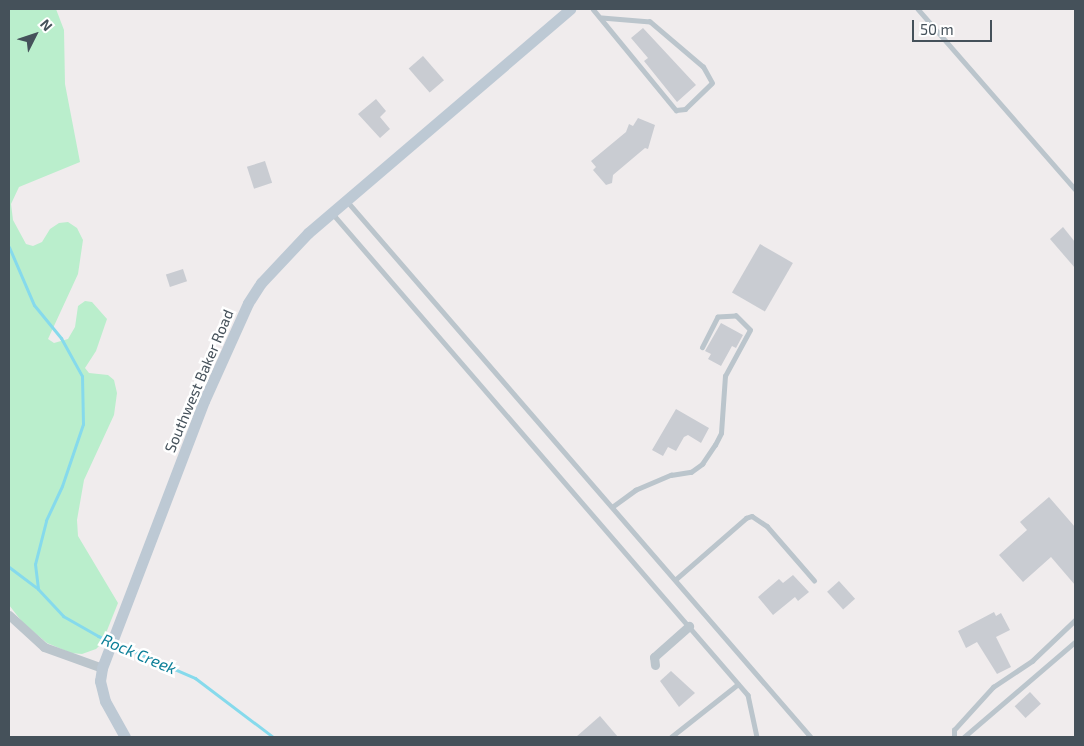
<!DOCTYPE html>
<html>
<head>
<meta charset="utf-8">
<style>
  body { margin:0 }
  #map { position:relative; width:1084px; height:746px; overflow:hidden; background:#f0eced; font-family:"Exo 2",sans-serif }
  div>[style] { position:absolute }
  .green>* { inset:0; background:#baeecc }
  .stream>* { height:3px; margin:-1.5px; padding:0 1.5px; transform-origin:1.5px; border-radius:1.5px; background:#86daec }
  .building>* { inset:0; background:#c9ccd2; transform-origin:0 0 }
  .service>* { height:4.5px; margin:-2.25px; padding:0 2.25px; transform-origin:2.25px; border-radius:2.25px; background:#bbc5cc }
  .minor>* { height:9px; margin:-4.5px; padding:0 4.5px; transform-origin:4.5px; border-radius:4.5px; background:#bbc5cc }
  .secondary>* { height:11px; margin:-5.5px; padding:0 5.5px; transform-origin:5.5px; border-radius:5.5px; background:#bdc9d4 }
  span { translate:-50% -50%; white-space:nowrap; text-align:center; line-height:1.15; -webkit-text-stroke:5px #fff; paint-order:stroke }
  .street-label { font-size:15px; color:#45515a }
  .water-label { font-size:16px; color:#0c7f98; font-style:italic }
  .frame { position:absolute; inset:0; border:10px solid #45515a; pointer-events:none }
  .north { position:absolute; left:10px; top:10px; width:50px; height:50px; -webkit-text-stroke:4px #fff; paint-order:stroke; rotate:49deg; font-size:14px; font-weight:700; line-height:20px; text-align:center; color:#45515a }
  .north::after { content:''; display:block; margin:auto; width:18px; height:22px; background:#45515a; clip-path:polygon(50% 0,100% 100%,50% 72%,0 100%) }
  .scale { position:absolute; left:912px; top:20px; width:80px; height:22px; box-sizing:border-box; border:2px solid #45515a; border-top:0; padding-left:6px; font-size:15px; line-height:18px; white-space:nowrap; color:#45515a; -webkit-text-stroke:4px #fff; paint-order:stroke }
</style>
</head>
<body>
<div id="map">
  <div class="green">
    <div style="clip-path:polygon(9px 9px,56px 9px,64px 30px,65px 84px,80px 162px,19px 187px,11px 204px,13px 220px,26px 244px,33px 246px,42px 242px,50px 229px,59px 223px,68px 222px,77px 228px,83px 240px,78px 274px,48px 339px,54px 343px,68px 339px,75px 327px,78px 306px,85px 301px,92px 302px,107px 319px,96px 351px,85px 368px,89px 373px,108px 375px,114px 380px,117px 393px,114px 415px,84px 480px,77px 520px,78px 536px,118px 603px,102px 643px,96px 649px,82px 654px,71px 653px,47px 643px,23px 623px,9px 605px)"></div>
  </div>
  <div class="stream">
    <div style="left:9px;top:247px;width:63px;rotate:66.7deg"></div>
    <div style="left:34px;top:305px;width:43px;rotate:50.7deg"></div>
    <div style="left:61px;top:338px;width:43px;rotate:61.1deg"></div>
    <div style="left:82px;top:376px;width:48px;rotate:88.8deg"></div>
    <div style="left:83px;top:424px;width:65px;rotate:108.7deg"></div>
    <div style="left:62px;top:486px;width:38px;rotate:115deg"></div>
    <div style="left:46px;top:521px;width:44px;rotate:104.3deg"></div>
    <div style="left:35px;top:564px;width:25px;rotate:83deg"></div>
    <div style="left:9px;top:567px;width:36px;rotate:37deg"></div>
    <div style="left:38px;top:589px;width:37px;rotate:47deg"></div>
    <div style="left:63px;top:616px;width:40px;rotate:29.7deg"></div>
    <div style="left:98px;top:636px;width:106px;rotate:23.4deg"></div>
    <div style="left:195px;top:678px;width:98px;rotate:37.1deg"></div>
  </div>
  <div class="building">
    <div style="clip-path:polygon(643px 28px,696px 85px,677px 102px,644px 61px,648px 58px,631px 38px)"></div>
    <div style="left:423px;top:56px;width:32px;height:19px;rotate:49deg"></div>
    <div style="clip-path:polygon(376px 99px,386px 111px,380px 117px,390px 129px,380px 138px,358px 114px)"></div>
    <div style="clip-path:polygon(638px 118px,655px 125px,648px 149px,645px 148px,613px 175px,612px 183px,606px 185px,593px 170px,596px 167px,591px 161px,626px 132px,629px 124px,633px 126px)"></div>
    <div style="left:265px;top:161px;width:23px;height:19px;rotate:72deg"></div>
    <div style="clip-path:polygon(1063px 227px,1075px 242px,1075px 268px,1050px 239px)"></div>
    <div style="left:760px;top:244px;width:38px;height:56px;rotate:30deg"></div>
    <div style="left:183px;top:269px;width:13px;height:18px;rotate:72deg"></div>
    <div style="clip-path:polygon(721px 323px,743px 335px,736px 348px,732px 346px,721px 366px,708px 359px,711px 354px,705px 351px)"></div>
    <div style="clip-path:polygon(676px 409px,709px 428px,701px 443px,688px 435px,684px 437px,676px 451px,668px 447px,663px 456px,652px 450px)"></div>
    <div style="clip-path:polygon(1049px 497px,1075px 527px,1075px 585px,1051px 557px,1023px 582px,999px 555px,1027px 530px,1020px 522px)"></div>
    <div style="clip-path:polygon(793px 575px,809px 592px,798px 601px,795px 597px,773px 615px,758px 597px,779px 579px,783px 583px)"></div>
    <div style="left:839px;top:581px;width:24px;height:16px;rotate:48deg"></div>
    <div style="clip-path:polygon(994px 612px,996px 616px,1001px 613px,1010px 630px,996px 637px,1011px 667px,997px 674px,977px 642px,966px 648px,958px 631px)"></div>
    <div style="clip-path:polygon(671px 671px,695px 693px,679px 707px,660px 681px)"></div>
    <div style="left:1030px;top:692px;width:16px;height:21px;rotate:47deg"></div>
    <div style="clip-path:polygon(600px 716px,618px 737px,576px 737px)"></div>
  </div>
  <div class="service">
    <div style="left:593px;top:9px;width:131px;rotate:50.6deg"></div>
    <div style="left:676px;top:110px;width:9px;rotate:-6deg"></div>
    <div style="left:685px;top:109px;width:37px;rotate:-44deg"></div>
    <div style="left:712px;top:83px;width:18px;rotate:-119deg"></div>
    <div style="left:703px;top:67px;width:70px;rotate:-139.7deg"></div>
    <div style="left:650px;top:22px;width:48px;rotate:-175.2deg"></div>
    <div style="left:918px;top:9px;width:239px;rotate:48.9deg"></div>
    <div style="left:347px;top:201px;width:709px;rotate:49.12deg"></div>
    <div style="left:333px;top:214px;width:635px;rotate:49.21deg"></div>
    <div style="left:748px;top:695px;width:43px;rotate:77.9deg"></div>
    <div style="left:612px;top:507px;width:29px;rotate:-36deg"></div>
    <div style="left:635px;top:490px;width:39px;rotate:-23deg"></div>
    <div style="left:671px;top:475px;width:20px;rotate:-9deg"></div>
    <div style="left:691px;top:472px;width:14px;rotate:-36deg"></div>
    <div style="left:702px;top:464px;width:23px;rotate:-56deg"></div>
    <div style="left:715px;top:445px;width:13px;rotate:-63deg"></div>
    <div style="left:721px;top:433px;width:57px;rotate:-86deg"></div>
    <div style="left:725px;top:376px;width:52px;rotate:-61.5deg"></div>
    <div style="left:750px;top:330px;width:20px;rotate:-135deg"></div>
    <div style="left:736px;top:316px;width:18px;rotate:177deg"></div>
    <div style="left:718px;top:317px;width:34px;rotate:117deg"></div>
    <div style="left:675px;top:580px;width:94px;rotate:-41.1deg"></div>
    <div style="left:746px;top:518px;width:6px;rotate:-18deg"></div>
    <div style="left:752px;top:516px;width:18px;rotate:34deg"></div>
    <div style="left:767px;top:526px;width:72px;rotate:49deg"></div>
    <div style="left:671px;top:737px;width:85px;rotate:-38.3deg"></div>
    <div style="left:954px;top:737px;width:7px;rotate:-90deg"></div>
    <div style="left:954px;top:730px;width:58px;rotate:-47.8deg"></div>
    <div style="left:993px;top:687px;width:47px;rotate:-33.7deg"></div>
    <div style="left:1032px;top:661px;width:59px;rotate:-43.6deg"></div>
    <div style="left:964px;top:737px;width:146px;rotate:-40.6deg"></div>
  </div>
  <div class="minor">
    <div style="left:9px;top:615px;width:47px;rotate:42.4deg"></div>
    <div style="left:44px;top:647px;width:62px;rotate:19.9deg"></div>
    <div style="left:655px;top:665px;width:8px;rotate:-97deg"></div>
    <div style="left:654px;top:657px;width:47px;rotate:-41.5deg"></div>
  </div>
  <div class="secondary">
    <div style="left:125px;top:737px;width:41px;rotate:-119.1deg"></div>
    <div style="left:105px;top:701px;width:21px;rotate:-104deg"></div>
    <div style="left:100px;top:681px;width:13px;rotate:-81deg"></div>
    <div style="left:102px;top:668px;width:286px;rotate:-69.1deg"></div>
    <div style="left:204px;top:401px;width:107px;rotate:-65.8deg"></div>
    <div style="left:248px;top:303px;width:24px;rotate:-57deg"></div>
    <div style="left:261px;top:283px;width:69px;rotate:-46.8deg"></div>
    <div style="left:308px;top:233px;width:345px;rotate:-40.5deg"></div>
  </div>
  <div class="street-label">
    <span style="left:199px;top:381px;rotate:-67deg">Southwest Baker Road</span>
  </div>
  <div class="water-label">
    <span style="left:139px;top:654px;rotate:23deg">Rock Creek</span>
  </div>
  <div class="frame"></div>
  <div class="north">N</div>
  <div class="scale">50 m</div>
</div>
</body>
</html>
